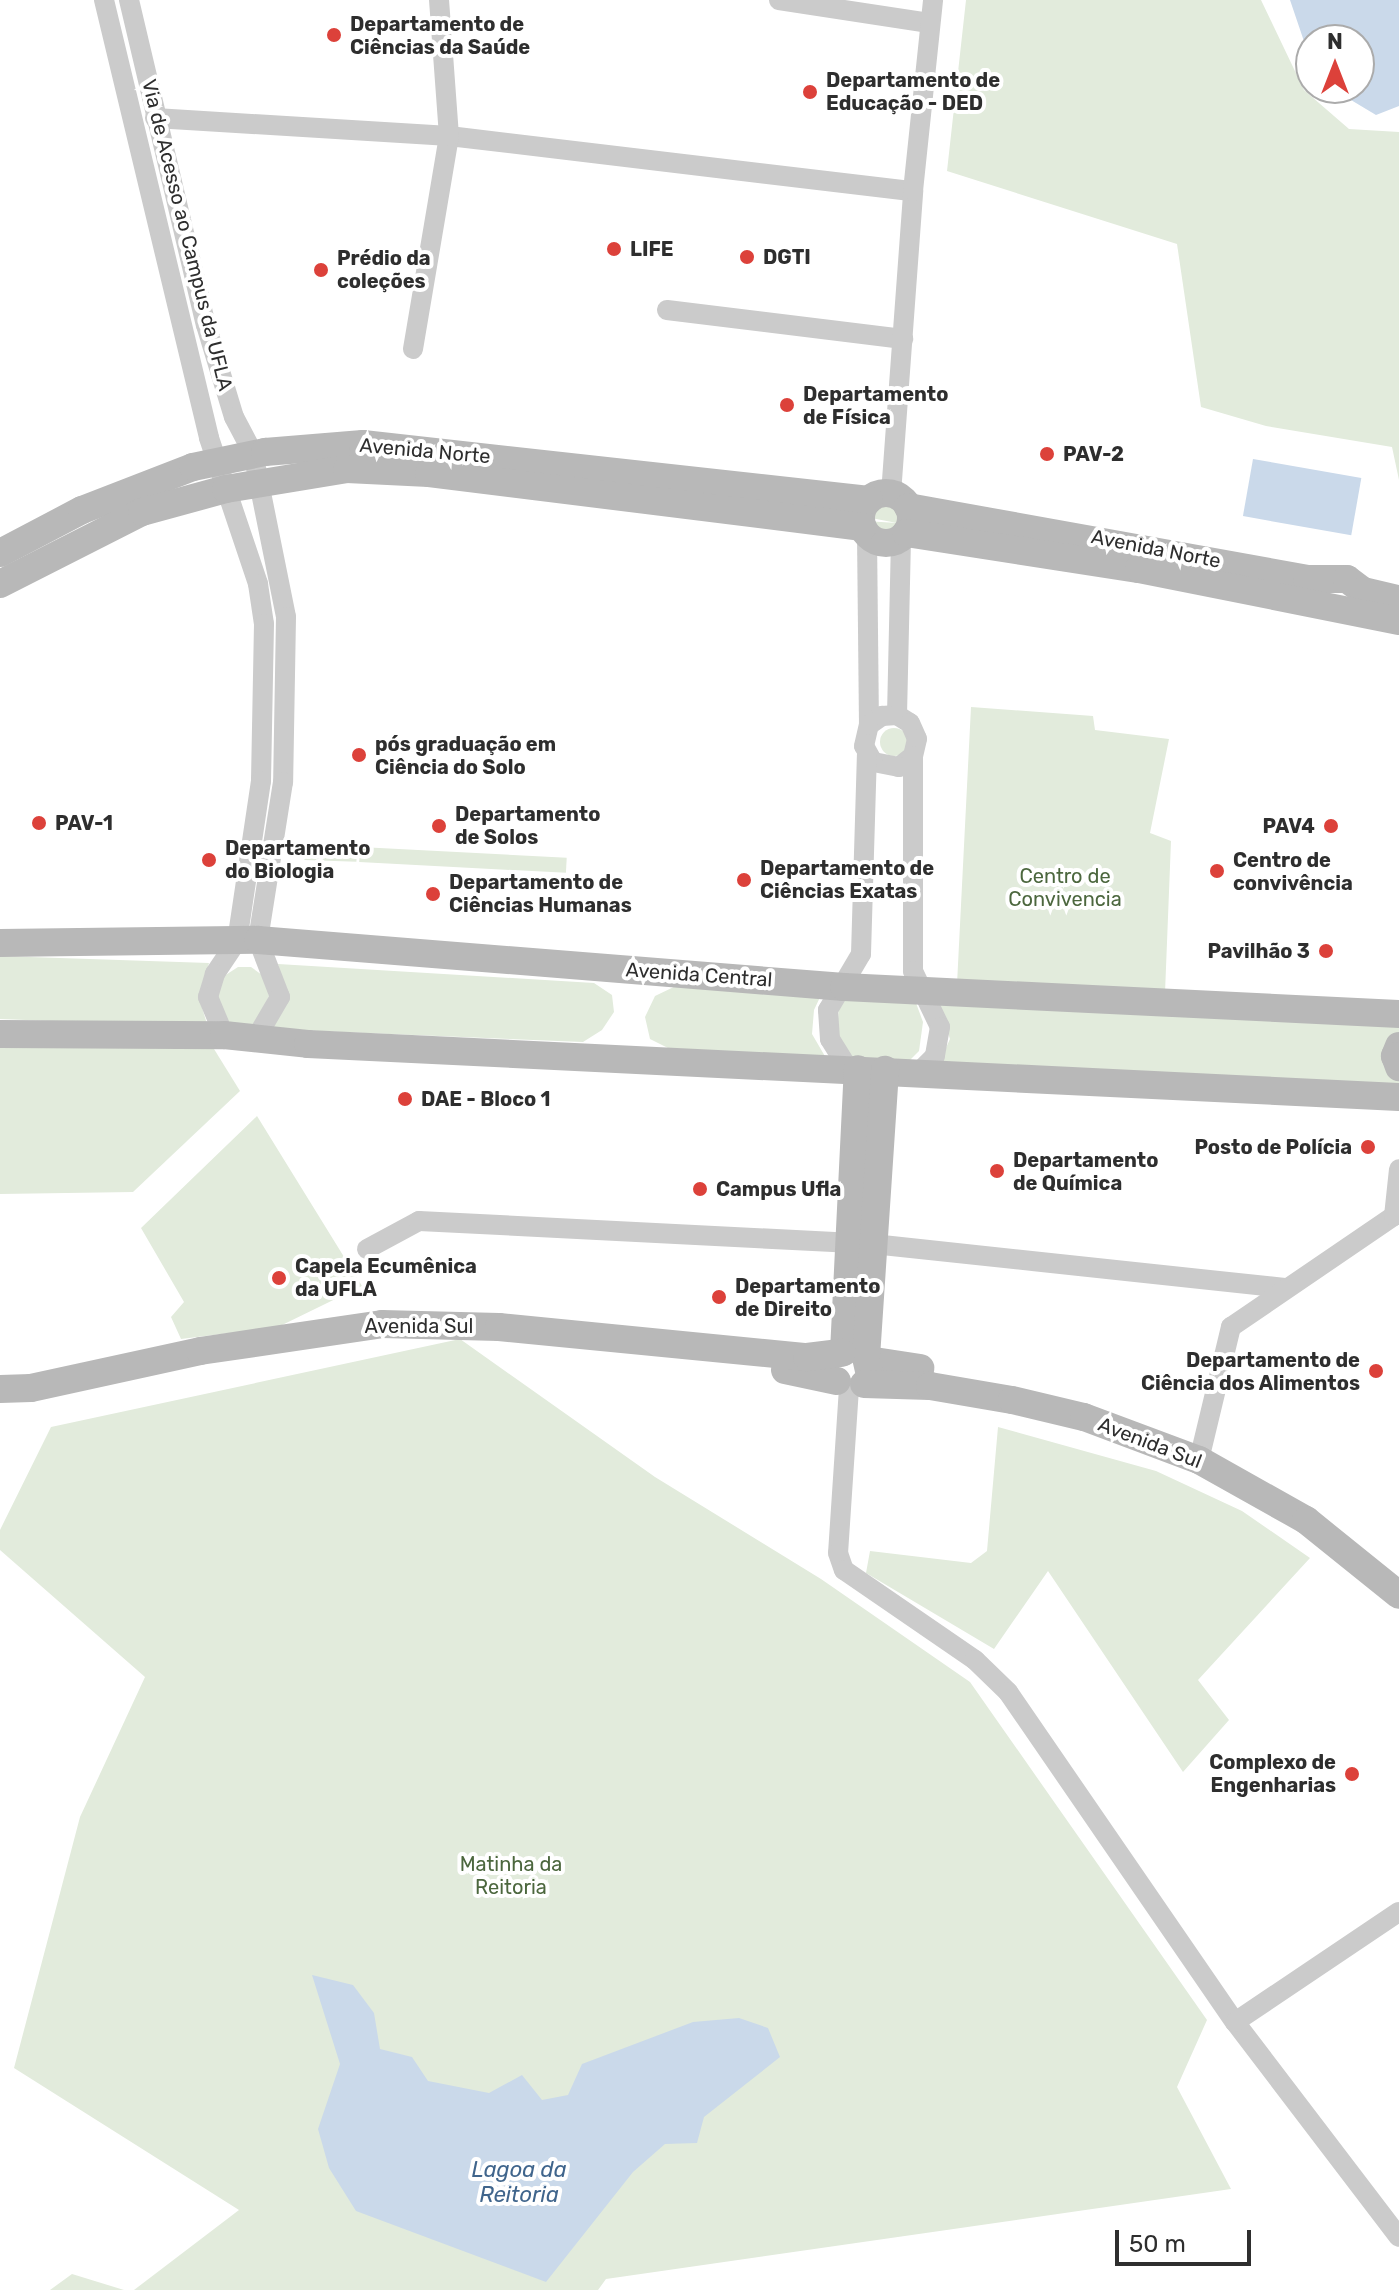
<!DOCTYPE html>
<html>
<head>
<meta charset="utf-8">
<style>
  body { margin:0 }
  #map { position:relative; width:1399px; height:2290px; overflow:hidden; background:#fff; font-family:Rubik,sans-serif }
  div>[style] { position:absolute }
  .green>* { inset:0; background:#e2ebdc; transform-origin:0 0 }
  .round { border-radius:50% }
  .water>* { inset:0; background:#cad9ea; transform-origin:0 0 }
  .street>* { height:20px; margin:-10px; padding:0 10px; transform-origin:10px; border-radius:10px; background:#cbcbcb }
  .secondary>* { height:28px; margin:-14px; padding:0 14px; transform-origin:14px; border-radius:14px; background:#b8b8b8 }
  .secondary>.ring { margin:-14px; padding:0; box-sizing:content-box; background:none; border:28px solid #b8b8b8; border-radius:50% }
  .dots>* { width:22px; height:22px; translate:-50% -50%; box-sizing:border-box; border:4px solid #fff; border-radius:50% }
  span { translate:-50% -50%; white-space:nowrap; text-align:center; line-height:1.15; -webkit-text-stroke:8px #fff; paint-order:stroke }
  .poi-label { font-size:20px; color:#2e2e2e; font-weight:700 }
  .left { translate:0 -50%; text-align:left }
  .right { translate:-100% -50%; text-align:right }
  .street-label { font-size:20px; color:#2e2e2e }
  .park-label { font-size:20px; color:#4c673e }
  .water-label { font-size:22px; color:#40658c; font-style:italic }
  .north { position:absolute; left:1295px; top:24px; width:80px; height:80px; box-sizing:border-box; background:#fff; border:2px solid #ababab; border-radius:50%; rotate:0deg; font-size:22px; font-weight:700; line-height:32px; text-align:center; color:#2e2e2e }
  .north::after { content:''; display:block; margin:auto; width:28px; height:36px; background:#dc413a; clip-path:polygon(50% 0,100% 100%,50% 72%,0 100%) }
  .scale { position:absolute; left:1115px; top:2230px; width:136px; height:36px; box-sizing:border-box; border:4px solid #2e2e2e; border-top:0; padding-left:10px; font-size:24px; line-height:28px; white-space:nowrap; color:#2e2e2e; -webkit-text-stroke:6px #fff; paint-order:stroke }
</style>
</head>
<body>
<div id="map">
  <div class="green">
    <div style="clip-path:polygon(966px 0,1261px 0,1304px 90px,1349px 129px,1399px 132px,1399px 480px,1392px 447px,1266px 426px,1201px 407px,1177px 244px,947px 171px)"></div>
    <div style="clip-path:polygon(882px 497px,902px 502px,907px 524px,896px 537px,871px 533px,865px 521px,897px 523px,866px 517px,869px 505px)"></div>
    <div style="clip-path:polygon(971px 707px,1093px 716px,1095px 730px,1169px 739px,1150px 833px,1171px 841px,1165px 993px,957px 984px)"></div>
    <div class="round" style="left:880px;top:728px;width:28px;height:28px"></div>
    <div style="left:305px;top:845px;width:52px;height:15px;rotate:2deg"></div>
    <div style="left:360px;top:847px;width:207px;height:15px;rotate:3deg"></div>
    <div style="clip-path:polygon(0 956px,209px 963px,199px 998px,208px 1027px,0 1019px)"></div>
    <div style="clip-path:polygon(278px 964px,594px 983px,612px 995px,614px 1012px,602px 1030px,583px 1042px,270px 1029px,286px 1001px)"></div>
    <div style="clip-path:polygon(238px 967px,251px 967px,265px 977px,269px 996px,257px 1022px,247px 1029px,220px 1018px,217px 993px,221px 978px)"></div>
    <div style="clip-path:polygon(680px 984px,822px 993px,814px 1010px,812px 1034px,826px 1058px,668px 1048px,650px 1039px,645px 1017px,655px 996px)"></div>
    <div style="clip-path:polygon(848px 998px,916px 1003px,923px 1022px,919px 1051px,909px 1061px,852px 1060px,837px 1032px,839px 1005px)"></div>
    <div style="clip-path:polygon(939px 1005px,1399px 1022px,1399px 1091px,939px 1063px,950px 1039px)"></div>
    <div style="clip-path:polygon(31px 1043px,214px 1049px,240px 1091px,133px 1192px,0 1194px,0 1047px)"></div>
    <div style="clip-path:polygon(257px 1116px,362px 1286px,278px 1327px,181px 1339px,171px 1317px,184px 1302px,141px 1228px)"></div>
    <div style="clip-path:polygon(460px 1339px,655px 1477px,821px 1579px,970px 1682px,1207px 2020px,1177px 2087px,1231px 2189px,606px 2279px,598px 2290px,134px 2290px,239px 2210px,14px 2068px,80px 1817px,145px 1677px,0 1550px,0 1530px,51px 1427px)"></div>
    <div style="clip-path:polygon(998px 1427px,1156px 1471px,1242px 1511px,1310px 1558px,1198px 1680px,1229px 1720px,1183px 1772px,1048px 1571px,994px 1649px,866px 1573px,870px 1551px,971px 1563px,987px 1551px)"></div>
    <div style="clip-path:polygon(72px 2274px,124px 2290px,50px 2290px)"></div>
  </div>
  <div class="water">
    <div style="clip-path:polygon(1290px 0,1399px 0,1399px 106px,1376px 115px,1331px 88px,1359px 88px,1359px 40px,1311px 40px,1311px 62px)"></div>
    <div style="left:1253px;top:459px;width:110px;height:58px;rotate:10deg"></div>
    <div style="clip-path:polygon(312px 1975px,353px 1985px,374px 2013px,380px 2049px,412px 2057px,428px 2081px,489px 2093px,522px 2075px,542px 2100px,568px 2095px,582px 2064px,693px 2022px,739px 2018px,768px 2028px,780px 2057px,704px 2117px,697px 2143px,665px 2144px,633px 2172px,546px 2282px,356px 2211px,329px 2168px,318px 2129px,340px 2064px)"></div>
  </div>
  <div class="street">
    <div style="left:104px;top:0;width:450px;rotate:76.5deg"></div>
    <div style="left:209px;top:438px;width:154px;rotate:71.4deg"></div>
    <div style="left:258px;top:584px;width:40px;rotate:81.5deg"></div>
    <div style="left:264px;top:624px;width:157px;rotate:91.1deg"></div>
    <div style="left:261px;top:781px;width:162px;rotate:98.5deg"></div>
    <div style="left:237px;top:941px;width:40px;rotate:124deg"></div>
    <div style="left:215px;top:974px;width:24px;rotate:107deg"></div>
    <div style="left:208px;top:997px;width:41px;rotate:67.2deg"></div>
    <div style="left:129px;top:0;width:334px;rotate:76.7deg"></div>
    <div style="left:206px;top:325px;width:96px;rotate:73.1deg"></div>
    <div style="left:234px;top:417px;width:41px;rotate:62.2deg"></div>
    <div style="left:253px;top:453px;width:167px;rotate:78.6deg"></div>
    <div style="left:286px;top:617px;width:165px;rotate:91deg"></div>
    <div style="left:283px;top:782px;width:160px;rotate:99deg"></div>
    <div style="left:258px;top:940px;width:61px;rotate:68.9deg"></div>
    <div style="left:280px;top:997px;width:48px;rotate:120.3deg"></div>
    <div style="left:779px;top:0;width:152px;rotate:8.7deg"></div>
    <div style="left:155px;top:118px;width:295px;rotate:3.5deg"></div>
    <div style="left:449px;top:136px;width:467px;rotate:6.8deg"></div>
    <div style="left:667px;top:310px;width:238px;rotate:7deg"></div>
    <div style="left:413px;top:349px;width:216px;rotate:-80.4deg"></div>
    <div style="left:449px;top:136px;width:136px;rotate:-94.2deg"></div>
    <div style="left:891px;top:494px;width:304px;rotate:-85.8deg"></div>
    <div style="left:913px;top:191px;width:192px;rotate:-84deg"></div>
    <div style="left:867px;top:535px;width:190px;rotate:89.4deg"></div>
    <div style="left:897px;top:715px;width:177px;rotate:-88.7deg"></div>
    <div style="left:913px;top:756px;width:18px;rotate:142deg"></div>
    <div style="left:899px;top:767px;width:26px;rotate:-169deg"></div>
    <div style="left:873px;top:762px;width:18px;rotate:-119deg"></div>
    <div style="left:864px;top:746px;width:22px;rotate:-77deg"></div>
    <div style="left:869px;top:725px;width:16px;rotate:-35deg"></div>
    <div style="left:882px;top:716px;width:15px;rotate:-4deg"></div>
    <div style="left:897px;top:715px;width:15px;rotate:32deg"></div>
    <div style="left:910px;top:723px;width:17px;rotate:66deg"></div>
    <div style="left:917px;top:739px;width:17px;rotate:103deg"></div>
    <div style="left:913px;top:756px;width:215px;rotate:90deg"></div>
    <div style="left:913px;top:971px;width:62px;rotate:64.3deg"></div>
    <div style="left:940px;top:1027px;width:29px;rotate:100deg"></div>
    <div style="left:935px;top:1056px;width:21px;rotate:135deg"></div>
    <div style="left:848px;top:1068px;width:34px;rotate:-122deg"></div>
    <div style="left:830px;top:1039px;width:29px;rotate:-94deg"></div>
    <div style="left:828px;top:1010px;width:65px;rotate:-59.5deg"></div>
    <div style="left:861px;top:954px;width:199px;rotate:-88.3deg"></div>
    <div style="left:367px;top:1249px;width:59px;rotate:-28.3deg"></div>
    <div style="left:419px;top:1221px;width:455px;rotate:2.9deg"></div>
    <div style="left:873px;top:1244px;width:414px;rotate:6.1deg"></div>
    <div style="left:849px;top:1388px;width:165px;rotate:93.8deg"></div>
    <div style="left:838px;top:1553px;width:18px;rotate:71deg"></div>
    <div style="left:844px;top:1570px;width:159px;rotate:34.5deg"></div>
    <div style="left:975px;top:1660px;width:46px;rotate:44.1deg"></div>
    <div style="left:1008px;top:1692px;width:401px;rotate:55.5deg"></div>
    <div style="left:1235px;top:2022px;width:270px;rotate:52.7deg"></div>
    <div style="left:1199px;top:1460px;width:137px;rotate:-76.5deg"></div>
    <div style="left:1231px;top:1327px;width:197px;rotate:-34.3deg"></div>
    <div style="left:1394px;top:1216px;width:47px;rotate:-83.9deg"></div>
    <div style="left:1235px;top:2022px;width:197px;rotate:-33.9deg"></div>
  </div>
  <div class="secondary">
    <div class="ring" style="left:861px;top:493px;width:22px;height:22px"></div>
    <div style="left:908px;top:507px;width:405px;rotate:10.2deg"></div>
    <div style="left:1307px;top:579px;width:40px"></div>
    <div style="left:1347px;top:579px;width:20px;rotate:37deg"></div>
    <div style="left:1363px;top:591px;width:37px;rotate:13deg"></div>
    <div style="left:906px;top:533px;width:236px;rotate:8.8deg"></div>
    <div style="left:1139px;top:569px;width:265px;rotate:11.3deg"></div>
    <div style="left:0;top:553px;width:93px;rotate:-27.7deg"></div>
    <div style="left:82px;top:510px;width:119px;rotate:-21.2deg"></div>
    <div style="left:193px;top:467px;width:74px;rotate:-11.8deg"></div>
    <div style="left:265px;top:452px;width:98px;rotate:-4.7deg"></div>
    <div style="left:363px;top:444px;width:509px;rotate:6.32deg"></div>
    <div style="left:0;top:584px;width:159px;rotate:-26.9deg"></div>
    <div style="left:142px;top:512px;width:87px;rotate:-15.3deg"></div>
    <div style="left:226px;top:489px;width:123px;rotate:-9.4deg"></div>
    <div style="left:347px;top:469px;width:82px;rotate:2.8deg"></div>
    <div style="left:429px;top:473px;width:437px;rotate:7.1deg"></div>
    <div style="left:0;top:943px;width:258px;rotate:-0.7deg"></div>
    <div style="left:258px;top:940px;width:588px;rotate:4.59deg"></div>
    <div style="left:844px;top:987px;width:556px;rotate:2.79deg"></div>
    <div style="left:0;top:1034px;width:224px;rotate:0.3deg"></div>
    <div style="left:224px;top:1035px;width:84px;rotate:6.1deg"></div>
    <div style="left:308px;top:1044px;width:1092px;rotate:2.78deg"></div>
    <div style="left:1399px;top:1046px;width:11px;rotate:112deg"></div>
    <div style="left:1395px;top:1056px;width:12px;rotate:70deg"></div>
    <div style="left:844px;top:1352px;width:283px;rotate:-87.2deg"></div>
    <div style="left:868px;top:1360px;width:53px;rotate:8.7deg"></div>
    <div style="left:785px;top:1370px;width:53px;rotate:11.9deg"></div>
    <div style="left:870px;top:1375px;width:18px;rotate:-103deg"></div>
    <div style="left:866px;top:1357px;width:288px;rotate:-86.2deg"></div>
    <div style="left:864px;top:1384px;width:66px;rotate:1.7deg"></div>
    <div style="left:930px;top:1386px;width:83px;rotate:9.7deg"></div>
    <div style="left:1012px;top:1400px;width:74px;rotate:13.3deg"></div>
    <div style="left:1084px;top:1417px;width:123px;rotate:20.5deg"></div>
    <div style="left:1199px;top:1460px;width:123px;rotate:29.3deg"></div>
    <div style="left:1306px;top:1520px;width:119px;rotate:38.9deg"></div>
    <div style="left:0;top:1389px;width:31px;rotate:-2deg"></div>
    <div style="left:31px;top:1388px;width:173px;rotate:-12.3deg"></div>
    <div style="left:200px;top:1351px;width:184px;rotate:-8.4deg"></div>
    <div style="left:382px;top:1324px;width:117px;rotate:1.5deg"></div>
    <div style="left:499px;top:1327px;width:309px;rotate:5.6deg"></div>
    <div style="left:807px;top:1357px;width:35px;rotate:-7deg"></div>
  </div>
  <div class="dots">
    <div style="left:334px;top:35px;background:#dc413a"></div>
    <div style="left:810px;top:92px;background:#dc413a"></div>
    <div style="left:614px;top:249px;background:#dc413a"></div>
    <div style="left:747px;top:257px;background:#dc413a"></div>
    <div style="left:321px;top:270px;background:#dc413a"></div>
    <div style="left:787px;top:405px;background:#dc413a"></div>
    <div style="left:1047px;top:454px;background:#dc413a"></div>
    <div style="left:359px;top:755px;background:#dc413a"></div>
    <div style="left:39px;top:823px;background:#dc413a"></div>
    <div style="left:439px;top:826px;background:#dc413a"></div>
    <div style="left:1331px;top:826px;background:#dc413a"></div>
    <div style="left:209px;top:860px;background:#dc413a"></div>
    <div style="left:1217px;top:871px;background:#dc413a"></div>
    <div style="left:744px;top:880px;background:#dc413a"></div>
    <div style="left:433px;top:894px;background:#dc413a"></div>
    <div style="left:1326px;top:951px;background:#dc413a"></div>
    <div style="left:405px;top:1099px;background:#dc413a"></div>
    <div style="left:1368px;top:1147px;background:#dc413a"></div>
    <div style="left:997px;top:1171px;background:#dc413a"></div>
    <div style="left:700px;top:1189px;background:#dc413a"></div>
    <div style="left:279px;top:1278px;background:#dc413a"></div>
    <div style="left:719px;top:1297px;background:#dc413a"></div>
    <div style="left:1376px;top:1371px;background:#dc413a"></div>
    <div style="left:1352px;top:1774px;background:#dc413a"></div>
  </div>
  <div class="poi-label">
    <span class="left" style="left:350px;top:36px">Departamento de<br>Ciências da Saúde</span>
    <span class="left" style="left:826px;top:92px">Departamento de<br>Educação - DED</span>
    <span class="left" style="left:630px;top:249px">LIFE</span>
    <span class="left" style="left:763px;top:257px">DGTI</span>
    <span class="left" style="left:337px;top:270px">Prédio da<br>coleções</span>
    <span class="left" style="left:803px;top:406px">Departamento<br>de Física</span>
    <span class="left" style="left:1063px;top:454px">PAV-2</span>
    <span class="left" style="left:375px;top:756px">pós graduação em<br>Ciência do Solo</span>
    <span class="left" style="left:455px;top:826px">Departamento<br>de Solos</span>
    <span class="left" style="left:55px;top:823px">PAV-1</span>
    <span class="right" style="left:1315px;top:826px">PAV4</span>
    <span class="left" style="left:225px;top:860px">Departamento<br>do Biologia</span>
    <span class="left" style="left:1233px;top:872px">Centro de<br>convivência</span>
    <span class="left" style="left:760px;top:880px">Departamento de<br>Ciências Exatas</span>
    <span class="left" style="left:449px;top:894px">Departamento de<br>Ciências Humanas</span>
    <span class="right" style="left:1310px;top:951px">Pavilhão 3</span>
    <span class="left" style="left:421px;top:1099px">DAE - Bloco 1</span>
    <span class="right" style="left:1352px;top:1147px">Posto de Polícia</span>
    <span class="left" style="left:1013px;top:1172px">Departamento<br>de Química</span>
    <span class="left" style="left:716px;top:1189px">Campus Ufla</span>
    <span class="left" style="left:295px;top:1278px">Capela Ecumênica<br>da UFLA</span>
    <span class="left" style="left:735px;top:1298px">Departamento<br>de Direito</span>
    <span class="right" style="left:1360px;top:1372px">Departamento de<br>Ciência dos Alimentos</span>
    <span class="right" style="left:1336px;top:1774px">Complexo de<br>Engenharias</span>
  </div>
  <div class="street-label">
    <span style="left:187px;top:235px;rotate:76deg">Via de Acesso ao Campus da UFLA</span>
    <span style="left:425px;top:451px;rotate:5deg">Avenida Norte</span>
    <span style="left:1156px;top:549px;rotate:11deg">Avenida Norte</span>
    <span style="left:699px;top:975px;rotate:4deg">Avenida Central</span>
    <span style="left:419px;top:1326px">Avenida Sul</span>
    <span style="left:1150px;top:1443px;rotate:21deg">Avenida Sul</span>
  </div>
  <div class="park-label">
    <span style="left:1065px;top:888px">Centro de<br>Convivencia</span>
    <span style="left:511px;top:1876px">Matinha da<br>Reitoria</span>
  </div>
  <div class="water-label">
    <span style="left:519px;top:2182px">Lagoa da<br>Reitoria</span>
  </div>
  <div class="north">N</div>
  <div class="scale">50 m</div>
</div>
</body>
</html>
